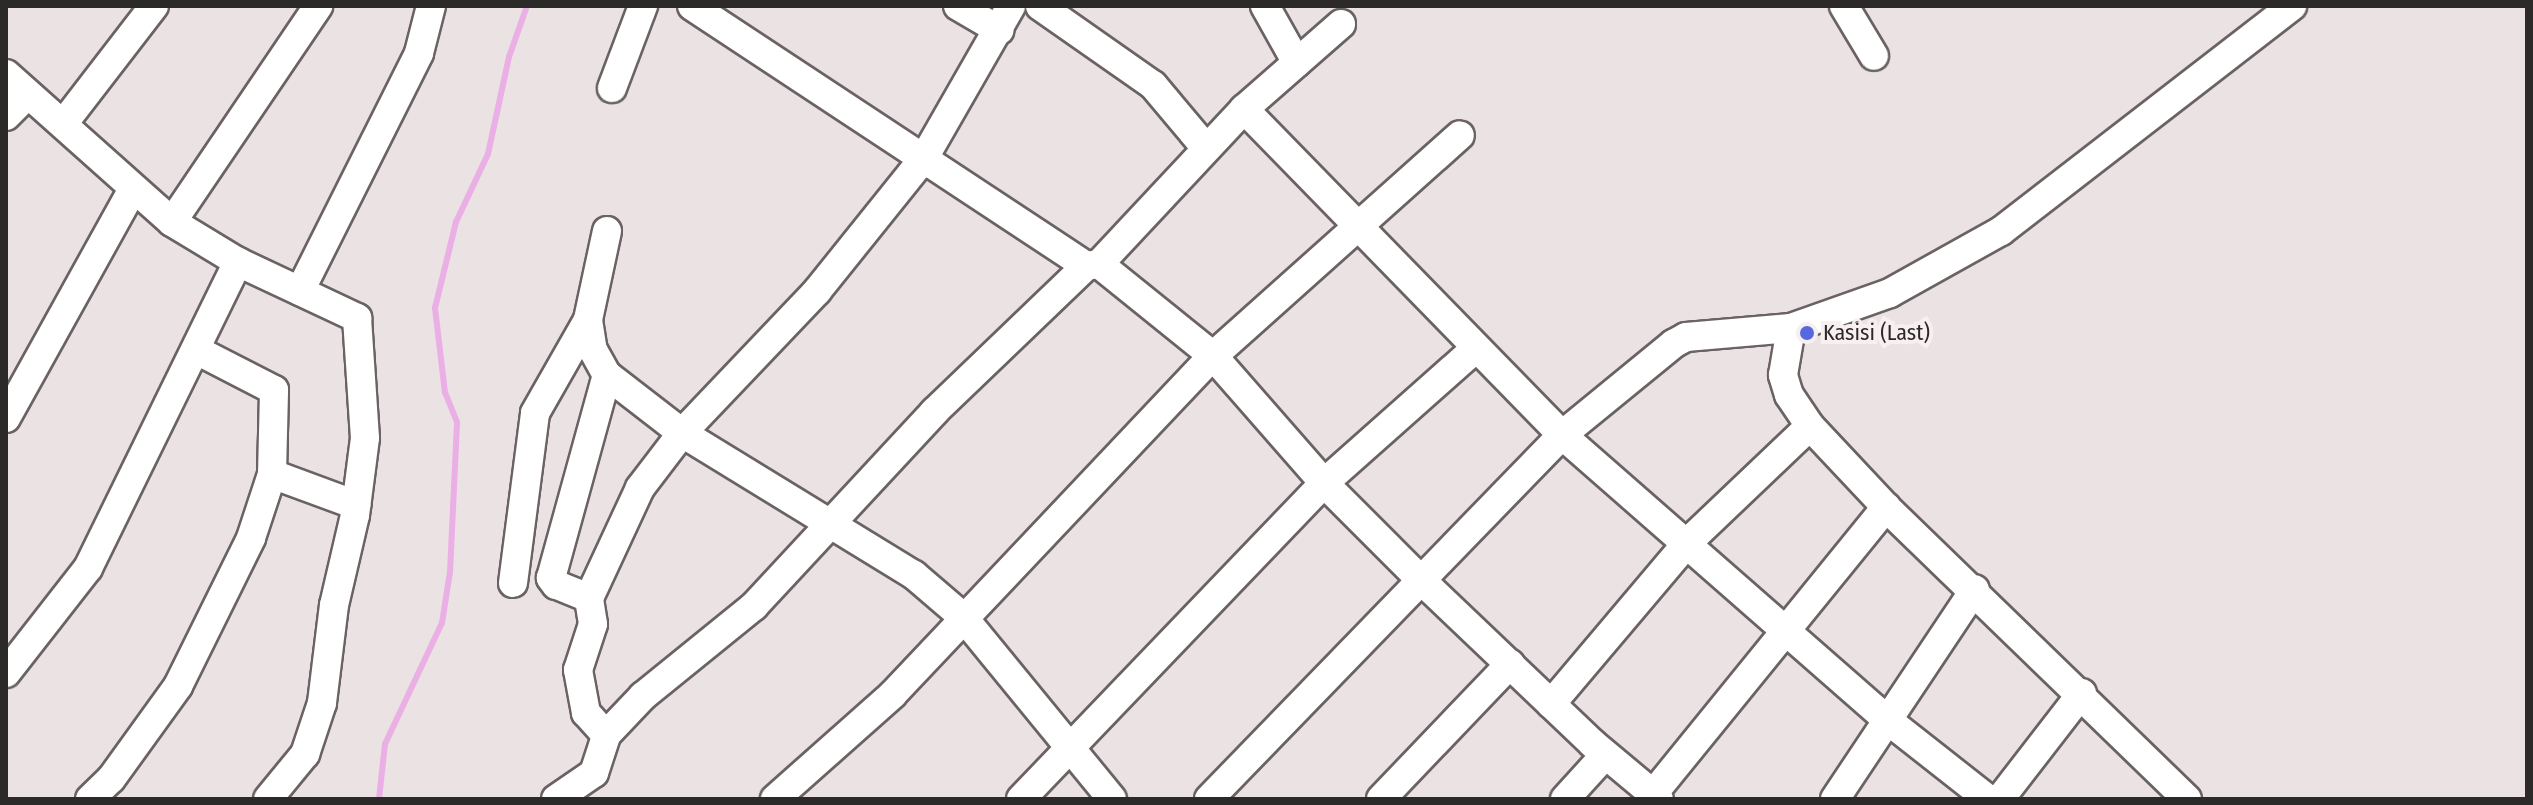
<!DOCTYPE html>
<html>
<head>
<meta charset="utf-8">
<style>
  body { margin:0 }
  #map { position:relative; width:2533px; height:805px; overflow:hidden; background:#ebe2e3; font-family:"Fira Sans Condensed",sans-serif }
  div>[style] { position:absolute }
  .stream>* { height:6px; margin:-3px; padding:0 3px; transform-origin:3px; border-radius:3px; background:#eaafe4 }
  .roads { filter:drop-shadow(2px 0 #6a6263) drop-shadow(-2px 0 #6a6263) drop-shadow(0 2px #6a6263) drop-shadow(0 -2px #6a6263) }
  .minor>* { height:28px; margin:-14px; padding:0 14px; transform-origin:14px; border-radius:14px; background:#fff }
  .dots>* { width:22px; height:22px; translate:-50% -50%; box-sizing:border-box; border:4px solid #f8eff0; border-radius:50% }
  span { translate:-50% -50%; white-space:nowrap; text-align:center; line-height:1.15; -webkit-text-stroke:8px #f8eff0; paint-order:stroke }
  .poi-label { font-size:22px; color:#2c2929 }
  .left { translate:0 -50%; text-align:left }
  .frame { position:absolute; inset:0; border:8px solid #2c2929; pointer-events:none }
</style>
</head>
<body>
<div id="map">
  <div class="stream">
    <div style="left:379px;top:799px;width:55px;rotate:-83.8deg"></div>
    <div style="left:385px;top:744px;width:134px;rotate:-64.8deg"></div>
    <div style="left:442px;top:623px;width:52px;rotate:-81.1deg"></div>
    <div style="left:450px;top:572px;width:150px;rotate:-87.3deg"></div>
    <div style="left:457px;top:422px;width:31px;rotate:-112deg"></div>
    <div style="left:445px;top:393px;width:86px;rotate:-96.7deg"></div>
    <div style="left:435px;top:308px;width:89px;rotate:-76.3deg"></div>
    <div style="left:456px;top:222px;width:75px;rotate:-64.8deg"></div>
    <div style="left:488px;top:154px;width:99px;rotate:-77.8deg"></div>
    <div style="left:509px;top:57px;width:54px;rotate:-70.6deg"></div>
  </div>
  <div class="roads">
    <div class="minor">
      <div style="left:692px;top:6px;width:472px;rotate:33.4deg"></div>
      <div style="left:958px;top:6px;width:48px;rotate:30.3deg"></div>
      <div style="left:1040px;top:6px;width:138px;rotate:35deg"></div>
      <div style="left:1153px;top:85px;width:81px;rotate:50deg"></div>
      <div style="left:1265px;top:6px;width:65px;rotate:60.7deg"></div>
      <div style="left:1844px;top:6px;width:58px;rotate:59deg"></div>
      <div style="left:6px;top:74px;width:222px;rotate:41.7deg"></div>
      <div style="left:172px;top:222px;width:77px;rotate:31.2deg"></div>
      <div style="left:238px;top:262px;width:132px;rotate:25.2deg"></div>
      <div style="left:357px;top:318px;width:120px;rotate:86.2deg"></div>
      <div style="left:365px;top:438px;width:78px;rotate:97.4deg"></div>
      <div style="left:355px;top:515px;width:92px;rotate:103.1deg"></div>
      <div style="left:334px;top:605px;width:99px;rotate:97deg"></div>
      <div style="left:322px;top:703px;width:54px;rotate:108.4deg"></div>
      <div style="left:305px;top:754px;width:58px;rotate:129.4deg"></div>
      <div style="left:612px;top:88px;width:88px;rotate:-69.3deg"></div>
      <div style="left:1244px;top:109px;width:129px;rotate:-41.2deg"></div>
      <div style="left:6px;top:116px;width:30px;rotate:-45deg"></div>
      <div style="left:63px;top:124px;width:149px;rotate:-52.4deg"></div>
      <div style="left:172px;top:222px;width:261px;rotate:-55.9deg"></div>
      <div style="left:607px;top:231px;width:91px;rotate:102.1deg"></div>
      <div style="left:588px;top:320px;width:30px;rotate:81deg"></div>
      <div style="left:593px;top:350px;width:29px;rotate:61deg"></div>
      <div style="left:607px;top:375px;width:95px;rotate:37.7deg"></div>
      <div style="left:682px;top:433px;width:272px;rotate:31.5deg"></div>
      <div style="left:914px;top:575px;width:65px;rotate:40.6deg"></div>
      <div style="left:963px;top:617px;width:235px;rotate:50.7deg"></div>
      <div style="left:1099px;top:264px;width:146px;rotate:38.9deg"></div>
      <div style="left:1213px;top:356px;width:169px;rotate:48.8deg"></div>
      <div style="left:1324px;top:483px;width:136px;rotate:45deg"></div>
      <div style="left:1420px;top:579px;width:238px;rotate:43.6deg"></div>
      <div style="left:1592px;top:743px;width:87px;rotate:39.9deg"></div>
      <div style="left:300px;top:291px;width:266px;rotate:-63.4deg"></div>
      <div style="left:419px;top:53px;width:49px;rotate:-75.7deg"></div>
      <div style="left:6px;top:418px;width:262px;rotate:-61deg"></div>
      <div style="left:272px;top:474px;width:90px;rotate:20.3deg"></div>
      <div style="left:513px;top:583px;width:171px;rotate:-82.6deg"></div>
      <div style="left:535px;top:413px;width:107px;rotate:-60.3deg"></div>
      <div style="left:589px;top:598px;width:35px;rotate:-158deg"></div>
      <div style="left:556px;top:585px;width:9px;rotate:-126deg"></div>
      <div style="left:551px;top:578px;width:211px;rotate:-74.6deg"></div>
      <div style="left:6px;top:673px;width:133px;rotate:-52deg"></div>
      <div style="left:88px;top:568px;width:341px;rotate:-63.9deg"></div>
      <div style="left:1551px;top:704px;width:209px;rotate:-49.8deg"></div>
      <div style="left:1686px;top:544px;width:171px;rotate:-43.6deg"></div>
      <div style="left:606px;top:735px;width:30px;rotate:-132deg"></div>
      <div style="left:586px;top:713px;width:44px;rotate:-100.5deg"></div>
      <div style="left:578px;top:670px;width:48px;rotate:-71.9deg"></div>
      <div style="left:593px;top:624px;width:26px;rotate:-99deg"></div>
      <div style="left:589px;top:598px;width:121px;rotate:-65.1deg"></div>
      <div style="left:640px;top:488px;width:69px;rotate:-52.6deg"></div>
      <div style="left:682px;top:433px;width:196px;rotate:-46.4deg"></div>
      <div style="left:817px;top:291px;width:171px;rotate:-51.2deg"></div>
      <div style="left:924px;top:158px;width:175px;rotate:-60.2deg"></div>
      <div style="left:1653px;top:794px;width:370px;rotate:-50.9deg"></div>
      <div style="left:90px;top:799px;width:29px;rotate:-44deg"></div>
      <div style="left:111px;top:779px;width:115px;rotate:-54.2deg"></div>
      <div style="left:178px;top:686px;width:165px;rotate:-63.7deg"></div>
      <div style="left:251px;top:538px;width:67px;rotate:-71.8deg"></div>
      <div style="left:272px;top:474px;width:84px;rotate:-88.6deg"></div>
      <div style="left:274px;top:390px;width:85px;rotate:-152.8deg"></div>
      <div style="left:556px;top:799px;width:46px;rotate:-34.4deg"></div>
      <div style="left:594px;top:773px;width:40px;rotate:-72deg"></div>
      <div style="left:606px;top:735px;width:54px;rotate:-46.5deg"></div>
      <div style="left:643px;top:696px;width:143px;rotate:-39deg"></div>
      <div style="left:754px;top:606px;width:265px;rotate:-47.1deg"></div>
      <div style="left:934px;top:412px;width:211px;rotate:-43.8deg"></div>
      <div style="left:1086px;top:266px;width:13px;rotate:-9deg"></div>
      <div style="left:1099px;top:264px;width:212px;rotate:-46.9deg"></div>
      <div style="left:1244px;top:109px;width:455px;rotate:45.7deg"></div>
      <div style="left:1562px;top:435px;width:436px;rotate:41.2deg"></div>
      <div style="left:1890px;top:722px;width:125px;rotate:38.2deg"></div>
      <div style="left:775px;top:799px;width:157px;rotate:-41.6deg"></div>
      <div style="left:892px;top:695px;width:467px;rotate:-46.6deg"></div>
      <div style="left:1213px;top:356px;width:331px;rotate:-41.8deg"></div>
      <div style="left:1021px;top:799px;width:438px;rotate:-46.2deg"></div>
      <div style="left:1324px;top:483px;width:200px;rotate:-41.6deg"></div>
      <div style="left:1209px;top:799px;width:507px;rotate:-45.88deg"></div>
      <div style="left:1562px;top:435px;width:144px;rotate:-39.3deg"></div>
      <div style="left:1673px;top:344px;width:15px;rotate:-28deg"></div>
      <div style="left:1686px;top:337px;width:105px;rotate:-4.9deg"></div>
      <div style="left:1381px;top:799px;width:187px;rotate:-46.3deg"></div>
      <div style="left:1565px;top:799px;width:59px;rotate:-47.7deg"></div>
      <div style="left:1835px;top:799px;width:252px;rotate:-56.3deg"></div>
      <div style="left:2000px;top:799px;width:134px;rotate:-52.3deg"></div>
      <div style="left:2187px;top:799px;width:419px;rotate:-135.9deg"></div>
      <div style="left:1886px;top:507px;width:111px;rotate:-133.2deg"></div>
      <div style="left:1810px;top:426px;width:37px;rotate:-124deg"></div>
      <div style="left:1789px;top:395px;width:21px;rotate:-107deg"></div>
      <div style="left:1783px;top:375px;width:48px;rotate:-80.3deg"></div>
      <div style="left:1791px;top:328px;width:105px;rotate:-19.5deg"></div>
      <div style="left:1890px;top:293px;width:127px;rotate:-29.2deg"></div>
      <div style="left:2001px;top:231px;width:368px;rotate:-37.7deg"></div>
    </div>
  </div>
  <div class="dots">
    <div style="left:1807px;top:333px;background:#5769df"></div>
  </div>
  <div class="poi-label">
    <span class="left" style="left:1823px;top:333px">Kasisi (Last)</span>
  </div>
  <div class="frame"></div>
</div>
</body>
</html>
